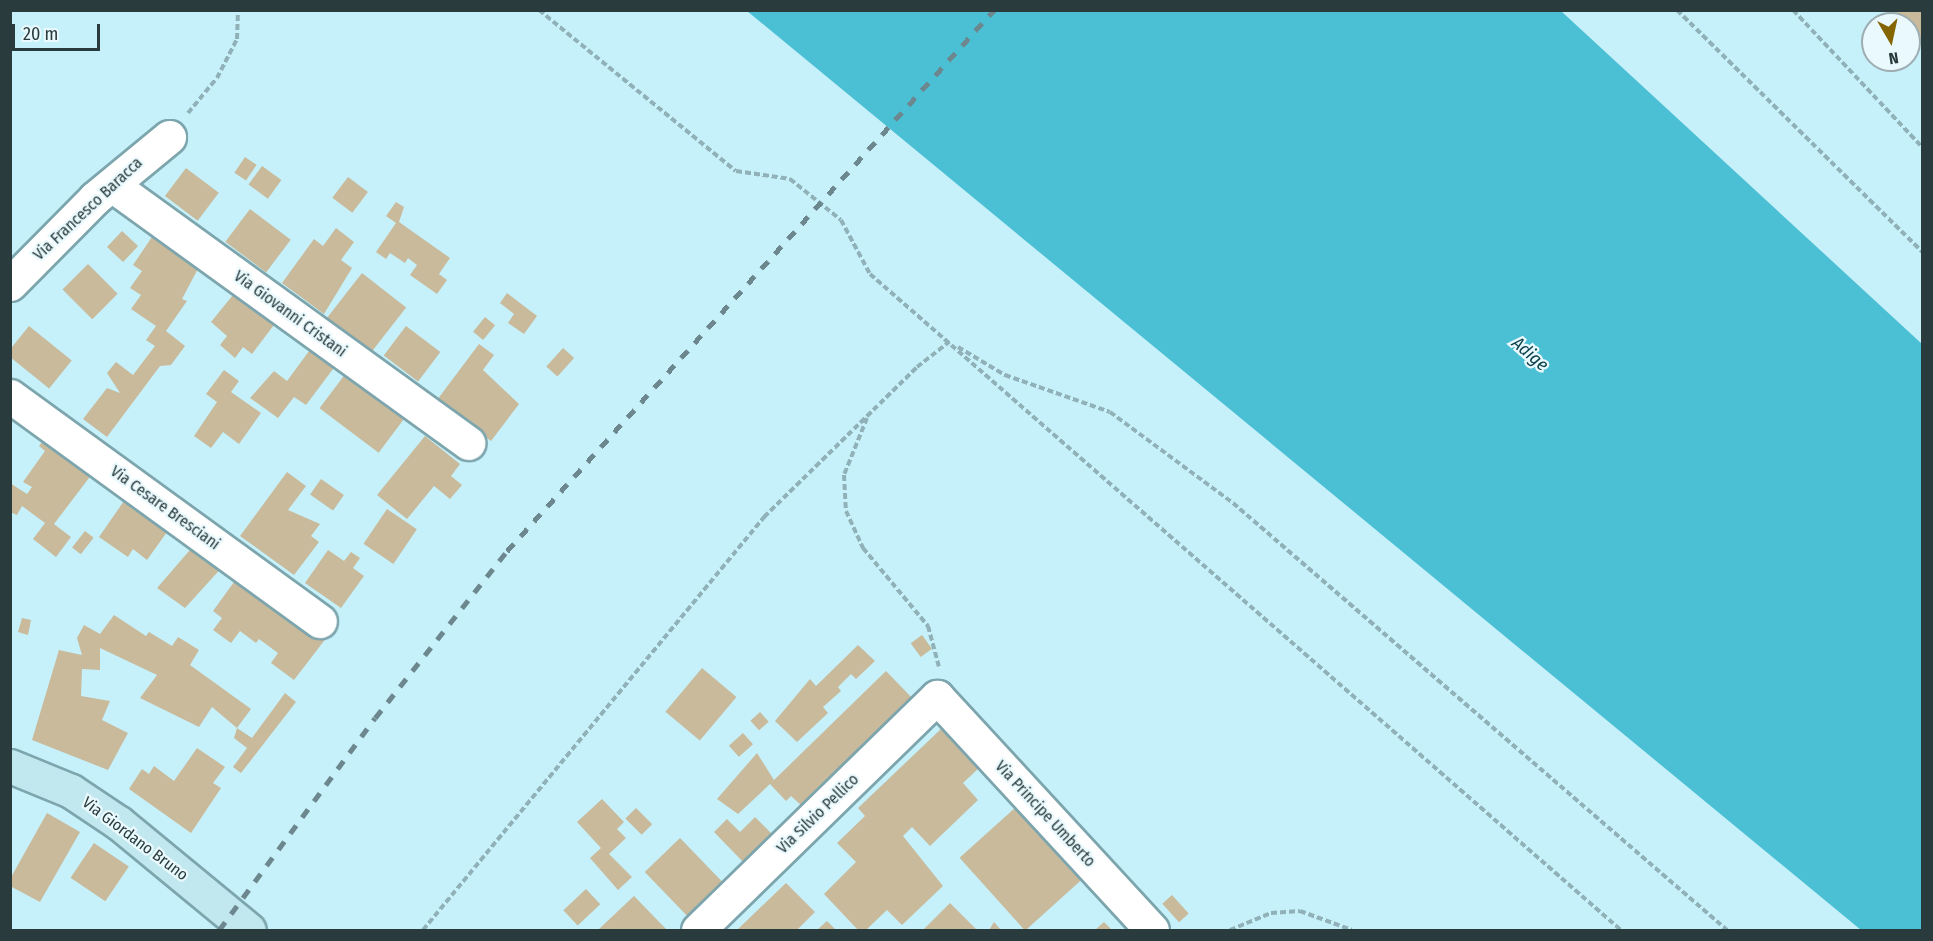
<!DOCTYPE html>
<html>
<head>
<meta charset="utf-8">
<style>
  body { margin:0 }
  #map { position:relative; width:1933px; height:941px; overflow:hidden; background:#c7f1fa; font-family:"Fira Sans Condensed",sans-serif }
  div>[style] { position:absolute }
  .water>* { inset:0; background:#4bbfd3 }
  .building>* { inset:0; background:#c8ba9b; transform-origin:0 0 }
  .path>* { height:4px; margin-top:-2px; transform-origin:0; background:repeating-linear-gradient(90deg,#90b1b8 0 6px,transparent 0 9px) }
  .roads { filter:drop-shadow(2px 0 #7da5ad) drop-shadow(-2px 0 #7da5ad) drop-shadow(0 2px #7da5ad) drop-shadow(0 -2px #7da5ad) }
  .street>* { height:33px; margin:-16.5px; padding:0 16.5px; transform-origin:16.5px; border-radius:16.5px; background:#fff }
  .secondary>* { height:33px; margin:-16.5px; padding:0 16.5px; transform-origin:16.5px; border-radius:16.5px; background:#c1e8ee }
  .rail>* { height:4.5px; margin-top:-2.25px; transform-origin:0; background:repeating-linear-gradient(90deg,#6c878d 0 10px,transparent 0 20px) }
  span { translate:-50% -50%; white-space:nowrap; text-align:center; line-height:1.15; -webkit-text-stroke:4.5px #e9f9fd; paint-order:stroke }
  .street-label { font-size:16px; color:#2a3b3e }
  .water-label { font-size:18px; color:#0f434c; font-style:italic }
  .frame { position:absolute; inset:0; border:12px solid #2a3b3e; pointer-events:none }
  .north { position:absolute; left:1861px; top:12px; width:60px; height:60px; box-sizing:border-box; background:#e9f9fd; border:2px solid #9dadb1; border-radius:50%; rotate:171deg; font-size:16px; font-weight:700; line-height:24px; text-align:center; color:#2a3b3e }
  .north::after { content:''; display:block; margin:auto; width:21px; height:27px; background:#856500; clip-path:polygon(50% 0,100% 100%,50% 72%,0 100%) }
  .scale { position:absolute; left:12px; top:24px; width:88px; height:27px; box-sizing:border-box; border:3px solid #2a3b3e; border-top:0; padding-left:8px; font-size:18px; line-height:21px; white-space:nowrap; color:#2a3b3e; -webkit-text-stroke:4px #e9f9fd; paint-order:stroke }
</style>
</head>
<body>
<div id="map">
  <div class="water">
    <div style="clip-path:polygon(747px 11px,1561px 11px,1922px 344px,1922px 930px,1861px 930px)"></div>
  </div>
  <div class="building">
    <div style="clip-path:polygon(1891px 10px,1922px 10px,1922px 43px,1909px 24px)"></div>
    <div style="left:245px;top:157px;width:14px;height:19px;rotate:34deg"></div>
    <div style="left:262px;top:166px;width:24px;height:23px;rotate:36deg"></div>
    <div style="left:186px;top:168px;width:41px;height:35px;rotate:37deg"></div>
    <div style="left:348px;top:177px;width:25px;height:26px;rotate:37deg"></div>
    <div style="clip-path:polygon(396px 202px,404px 207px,399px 222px,450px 258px,439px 274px,447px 280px,437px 294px,410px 275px,417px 265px,408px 258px,405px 263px,390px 253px,386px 259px,376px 252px,396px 223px,386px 216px)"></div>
    <div style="left:250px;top:209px;width:51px;height:41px;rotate:37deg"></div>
    <div style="clip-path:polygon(336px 228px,354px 242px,341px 260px,352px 268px,324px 314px,282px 283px,314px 239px,323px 246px)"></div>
    <div style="left:122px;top:231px;width:22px;height:22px;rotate:43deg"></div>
    <div style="clip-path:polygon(163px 236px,201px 263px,182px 299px,187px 301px,166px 331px,185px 346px,171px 365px,160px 366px,107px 437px,83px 419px,107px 388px,120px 393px,107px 373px,116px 362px,133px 375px,155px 346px,146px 340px,156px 326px,131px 309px,141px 295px,130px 288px,142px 271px,133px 265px,152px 237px,159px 242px)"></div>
    <div style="left:88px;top:264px;width:42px;height:36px;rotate:45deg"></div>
    <div style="left:362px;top:273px;width:56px;height:57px;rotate:38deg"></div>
    <div style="clip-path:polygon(237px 290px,277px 321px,252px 354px,243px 347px,235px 358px,220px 345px,227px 336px,211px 322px)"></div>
    <div style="clip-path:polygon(507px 293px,537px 316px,524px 334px,508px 323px,514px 314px,500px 303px)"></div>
    <div style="left:485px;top:317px;width:13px;height:19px;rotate:39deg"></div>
    <div style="left:29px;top:326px;width:55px;height:36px;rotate:39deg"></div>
    <div style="left:406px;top:326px;width:43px;height:37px;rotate:37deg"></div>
    <div style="clip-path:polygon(479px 344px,494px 355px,483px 370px,519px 404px,491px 441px,437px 400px)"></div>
    <div style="clip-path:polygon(312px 347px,336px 365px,306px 405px,294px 397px,278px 418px,250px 398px,274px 371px,287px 381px)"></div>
    <div style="left:563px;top:348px;width:15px;height:25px;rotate:42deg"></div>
    <div style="clip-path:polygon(224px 370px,239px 381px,231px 392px,261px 413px,239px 444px,223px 432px,211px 448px,194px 436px,217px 402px,206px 394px)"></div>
    <div style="left:346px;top:373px;width:74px;height:44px;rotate:37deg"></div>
    <div style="clip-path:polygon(47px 436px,95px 470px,54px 524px,71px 537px,56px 557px,33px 539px,45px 523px,22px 506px,17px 515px,10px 512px,10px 483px,27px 494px,32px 487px,23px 482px,45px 451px,39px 446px)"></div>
    <div style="clip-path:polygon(425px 436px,460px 464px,451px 476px,462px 485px,450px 499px,434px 486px,407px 519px,377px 495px)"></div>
    <div style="clip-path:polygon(287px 472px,306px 486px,288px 510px,320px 524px,311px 536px,319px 542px,294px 575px,240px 536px)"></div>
    <div style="left:321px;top:479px;width:28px;height:19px;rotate:35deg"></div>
    <div style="clip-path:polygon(126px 498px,172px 525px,147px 560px,133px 549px,128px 557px,99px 537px)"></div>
    <div style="left:387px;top:509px;width:36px;height:42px;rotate:34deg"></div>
    <div style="left:85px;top:531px;width:11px;height:21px;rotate:38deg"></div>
    <div style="clip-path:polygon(196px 543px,225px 564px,185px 608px,157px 588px)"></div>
    <div style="clip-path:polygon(328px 550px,344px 561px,351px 552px,360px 558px,353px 568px,364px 576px,341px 608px,305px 583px)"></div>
    <div style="clip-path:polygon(242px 571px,327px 637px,294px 680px,271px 663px,278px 653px,259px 639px,256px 643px,240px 631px,231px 643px,213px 630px,222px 618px,213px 611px)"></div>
    <div style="clip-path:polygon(114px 615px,146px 636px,149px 632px,172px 646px,178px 637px,199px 650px,190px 665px,251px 709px,237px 728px,212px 707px,199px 727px,140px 698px,157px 675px,100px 648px,100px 670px,82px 669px,81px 696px,110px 701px,102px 720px,128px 733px,108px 770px,32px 740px,59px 650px,82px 655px,77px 638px,84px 625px,100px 634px)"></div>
    <div style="clip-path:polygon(22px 618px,31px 620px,28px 635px,18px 632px)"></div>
    <div style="left:922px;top:635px;width:17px;height:14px;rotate:54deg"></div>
    <div style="clip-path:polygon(858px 645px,875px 661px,856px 679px,851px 674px,838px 687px,841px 691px,823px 707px,828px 713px,797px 742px,775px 721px,810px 679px,816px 686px)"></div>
    <div style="left:702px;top:668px;width:45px;height:57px;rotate:40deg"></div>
    <div style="clip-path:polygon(886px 671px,915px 701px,804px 808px,791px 796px,786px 801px,770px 784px,738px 814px,717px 799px,757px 753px,774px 780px)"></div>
    <div style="clip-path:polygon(285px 693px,296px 702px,241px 773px,233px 767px,247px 748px,234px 738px,237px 728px,252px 738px)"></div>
    <div style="left:760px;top:712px;width:13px;height:13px;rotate:48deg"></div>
    <div style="clip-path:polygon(942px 728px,980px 767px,963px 783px,978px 800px,930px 846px,912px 827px,903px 836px,943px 886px,902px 925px,887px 910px,866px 930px,858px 930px,824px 894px,856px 862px,837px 843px,865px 816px,858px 808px)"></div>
    <div style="left:743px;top:733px;width:15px;height:19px;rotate:48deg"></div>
    <div style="clip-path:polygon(197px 748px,225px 767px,213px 783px,221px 788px,191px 833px,129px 789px,142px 769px,149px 774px,154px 766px,174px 781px)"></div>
    <div style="clip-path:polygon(602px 799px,624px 822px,617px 829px,626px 838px,609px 854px,632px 877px,618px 890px,590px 858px,601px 848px,577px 822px)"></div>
    <div style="left:1016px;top:807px;width:98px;height:76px;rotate:48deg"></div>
    <div style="left:636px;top:808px;width:23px;height:15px;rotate:45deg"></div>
    <div style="clip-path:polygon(47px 813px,80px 832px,40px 902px,10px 886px,10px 879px)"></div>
    <div style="clip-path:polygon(755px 817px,775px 837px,746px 865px,714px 832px,727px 819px,740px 832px)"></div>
    <div style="left:680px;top:838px;width:66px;height:49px;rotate:46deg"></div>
    <div style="left:94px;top:843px;width:42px;height:42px;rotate:34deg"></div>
    <div style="clip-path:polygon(786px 883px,815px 912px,797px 930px,737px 930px)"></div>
    <div style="left:586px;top:889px;width:21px;height:31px;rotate:47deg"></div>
    <div style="left:1172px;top:895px;width:25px;height:13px;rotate:48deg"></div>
    <div style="clip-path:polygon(634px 896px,667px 930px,599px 929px)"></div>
    <div style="clip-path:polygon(950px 903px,977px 930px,923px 930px)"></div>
    <div style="clip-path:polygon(827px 921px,836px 930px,817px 930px)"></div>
    <div style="clip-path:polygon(994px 922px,1001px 930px,989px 930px)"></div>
    <div style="clip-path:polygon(1104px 922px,1112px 930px,1095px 930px)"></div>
  </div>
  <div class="path">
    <div style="left:539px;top:10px;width:254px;rotate:39.3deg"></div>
    <div style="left:736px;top:171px;width:55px;rotate:8.4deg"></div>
    <div style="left:790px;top:179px;width:65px;rotate:38.8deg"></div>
    <div style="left:841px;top:220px;width:61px;rotate:61.8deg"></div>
    <div style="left:870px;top:274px;width:997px;rotate:41.14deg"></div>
    <div style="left:1677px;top:10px;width:344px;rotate:44.6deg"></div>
    <div style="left:1793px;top:10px;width:188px;rotate:46.7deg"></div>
    <div style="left:188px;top:113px;width:45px;rotate:-50.4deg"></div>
    <div style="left:217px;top:78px;width:44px;rotate:-62.9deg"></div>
    <div style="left:237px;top:39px;width:29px;rotate:-88deg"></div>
    <div style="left:958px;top:347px;width:55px;rotate:30.8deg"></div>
    <div style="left:1005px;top:375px;width:111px;rotate:19.4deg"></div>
    <div style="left:1110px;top:412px;width:153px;rotate:36.5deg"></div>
    <div style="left:1233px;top:503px;width:653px;rotate:40.84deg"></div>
    <div style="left:867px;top:418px;width:61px;rotate:112deg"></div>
    <div style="left:844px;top:475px;width:36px;rotate:87deg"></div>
    <div style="left:846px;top:511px;width:41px;rotate:65.3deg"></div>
    <div style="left:863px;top:548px;width:102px;rotate:50.2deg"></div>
    <div style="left:928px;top:626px;width:42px;rotate:75deg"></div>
    <div style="left:423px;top:930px;width:536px;rotate:-50.45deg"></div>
    <div style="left:764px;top:517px;width:214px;rotate:-44.4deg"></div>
    <div style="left:917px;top:367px;width:41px;rotate:-38deg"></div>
    <div style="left:1230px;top:930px;width:44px;rotate:-22.5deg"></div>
    <div style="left:1271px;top:913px;width:29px;rotate:-4deg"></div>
    <div style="left:1300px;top:911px;width:55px;rotate:20.1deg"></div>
  </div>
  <div class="roads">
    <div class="street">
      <div style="left:112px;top:185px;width:440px;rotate:35.9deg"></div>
      <div style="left:10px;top:284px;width:121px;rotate:-45.3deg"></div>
      <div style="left:95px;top:198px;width:96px;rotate:-39.5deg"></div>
      <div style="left:10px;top:396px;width:383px;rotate:36deg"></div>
      <div style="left:698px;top:930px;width:334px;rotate:-44.3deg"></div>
      <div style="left:937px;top:697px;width:317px;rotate:47.3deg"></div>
    </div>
    <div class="secondary">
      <div style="left:10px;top:766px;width:66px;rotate:22.3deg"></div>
      <div style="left:71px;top:791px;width:58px;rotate:33.7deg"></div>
      <div style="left:119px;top:823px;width:168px;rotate:39.5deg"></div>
    </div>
  </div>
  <div class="rail">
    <div style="left:219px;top:930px;width:263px;rotate:-53.7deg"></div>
    <div style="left:375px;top:718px;width:213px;rotate:-51.7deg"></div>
    <div style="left:507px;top:551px;width:728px;rotate:-48.01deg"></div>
  </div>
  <div class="street-label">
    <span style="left:88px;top:209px;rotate:-43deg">Via Francesco Baracca</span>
    <span style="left:290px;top:314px;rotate:36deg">Via Giovanni Cristani</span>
    <span style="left:165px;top:508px;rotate:36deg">Via Cesare Bresciani</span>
    <span style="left:818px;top:814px;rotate:-44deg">Via Silvio Pellico</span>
    <span style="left:1045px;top:814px;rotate:47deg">Via Principe Umberto</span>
    <span style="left:135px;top:839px;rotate:37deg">Via Giordano Bruno</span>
  </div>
  <div class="water-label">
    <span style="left:1530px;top:354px;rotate:41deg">Adige</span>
  </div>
  <div class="frame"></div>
  <div class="north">N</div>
  <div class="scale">20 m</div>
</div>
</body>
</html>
